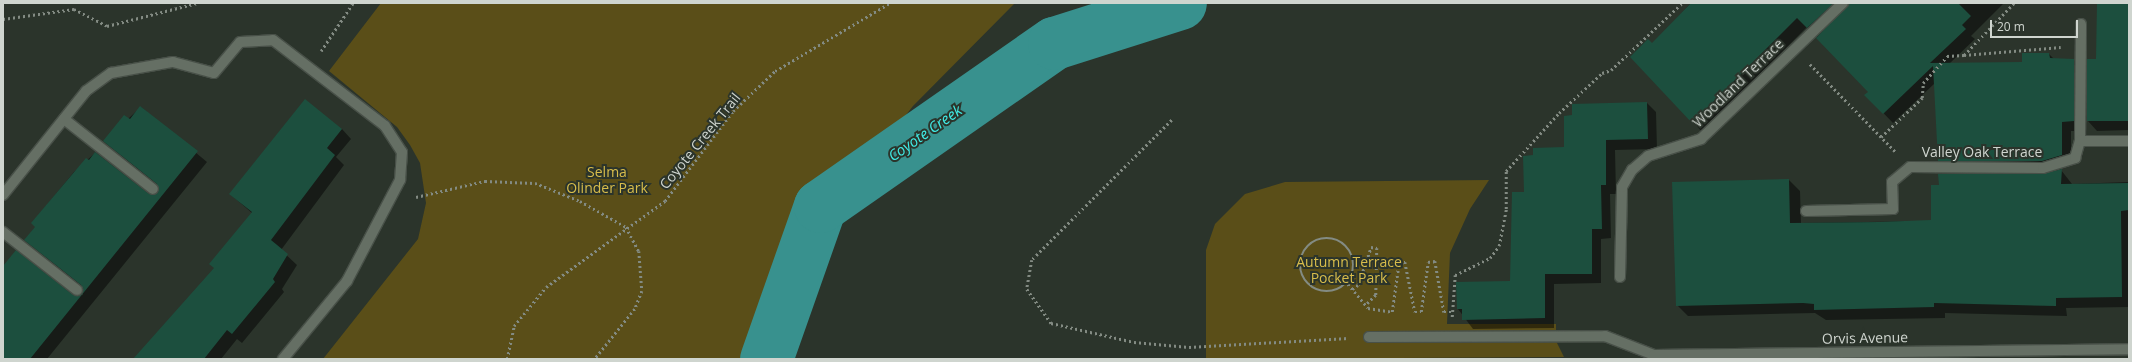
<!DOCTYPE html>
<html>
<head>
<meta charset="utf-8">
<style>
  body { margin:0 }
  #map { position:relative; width:2132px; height:362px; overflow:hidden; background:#2b342b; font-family:"Open Sans",sans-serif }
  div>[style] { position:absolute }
  .green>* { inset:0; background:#5a4e18 }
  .shadow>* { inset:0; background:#0007 }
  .river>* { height:53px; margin:-26.5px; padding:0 26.5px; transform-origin:26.5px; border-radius:26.5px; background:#38918e }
  .building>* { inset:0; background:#1c4f3e }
  .path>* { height:2.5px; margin-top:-1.25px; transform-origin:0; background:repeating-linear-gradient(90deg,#838b83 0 2px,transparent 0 5px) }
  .path>.ring { margin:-1.25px; padding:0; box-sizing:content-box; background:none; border:2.5px solid #838b83; border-radius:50% }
  .roads { filter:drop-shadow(1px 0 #485048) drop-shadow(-1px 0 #485048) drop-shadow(0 1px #485048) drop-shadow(0 -1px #485048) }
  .minor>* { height:10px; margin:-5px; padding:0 5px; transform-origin:5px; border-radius:5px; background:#656f64 }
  span { translate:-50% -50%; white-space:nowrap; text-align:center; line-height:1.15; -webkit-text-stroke:4px #2b342b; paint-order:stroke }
  .street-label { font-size:14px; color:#cfd5cf }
  .park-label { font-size:14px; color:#d8bd4b }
  .water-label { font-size:15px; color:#40ece6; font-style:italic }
  .frame { position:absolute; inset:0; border:4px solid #cfd5cf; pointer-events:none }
  .scale { position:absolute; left:1990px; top:20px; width:88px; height:18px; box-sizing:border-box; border:2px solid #cfd5cf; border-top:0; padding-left:5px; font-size:12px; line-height:14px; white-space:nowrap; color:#cfd5cf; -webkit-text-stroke:3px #2b342b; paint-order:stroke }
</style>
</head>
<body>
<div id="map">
  <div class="green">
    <div style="clip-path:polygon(381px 3px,1015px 3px,913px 106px,829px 212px,747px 359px,323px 359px,418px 239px,426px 203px,420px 163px,410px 145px,397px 127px,329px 71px)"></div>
    <div style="clip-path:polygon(1489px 180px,1470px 209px,1450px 253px,1447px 324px,1556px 324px,1556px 341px,1564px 357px,1206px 359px,1206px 250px,1215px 224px,1245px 194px,1285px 182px)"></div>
  </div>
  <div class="shadow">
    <div style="clip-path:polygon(1691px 3px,2004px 3px,1971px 36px,1975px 39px,1949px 64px,2023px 63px,2049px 54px,2054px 59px,2074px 60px,2083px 70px,2083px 131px,2071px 131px,2071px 165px,2052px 171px,1949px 170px,1939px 160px,1935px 83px,1893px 123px,1866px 95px,1870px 92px,1807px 27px,1702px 132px,1693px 122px,1653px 44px)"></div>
    <div style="clip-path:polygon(2098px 3px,2129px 3px,2129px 130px,2097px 131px,2088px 121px,2097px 60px)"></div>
    <div style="clip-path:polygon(1647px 103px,1656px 112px,1657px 149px,1615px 150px,1616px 194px,1610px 194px,1611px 238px,1601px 239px,1601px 283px,1554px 284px,1554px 328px,1473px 329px,1458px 309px,1511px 282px,1534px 156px,1565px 148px)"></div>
    <div style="clip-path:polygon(141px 107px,207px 162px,47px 359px,3px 359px,3px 268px,73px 296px,83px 295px,82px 287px,25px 240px,36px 227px,32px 223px,74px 172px,95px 153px,149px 195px,159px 194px,158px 186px,104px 141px)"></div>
    <div style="clip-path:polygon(342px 129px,351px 139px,336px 157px,344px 165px,281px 250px,297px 265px,282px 289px,284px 292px,242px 343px,237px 339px,221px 359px,137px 359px,215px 268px,252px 213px,230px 194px)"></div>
    <div style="clip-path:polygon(2061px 170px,2072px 184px,2129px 182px,2129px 307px,2066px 308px,2067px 316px,1945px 313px,1945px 318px,1826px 320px,1815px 313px,1688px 316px,1677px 305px,1673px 183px,1789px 180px,1800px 191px,1801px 223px,1932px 221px)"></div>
  </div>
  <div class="river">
    <div style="left:766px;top:359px;width:162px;rotate:-70.6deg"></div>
    <div style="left:820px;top:206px;width:285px;rotate:-34.9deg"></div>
    <div style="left:1054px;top:43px;width:132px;rotate:-17.6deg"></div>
  </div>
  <div class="building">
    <div style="clip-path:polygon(1691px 3px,1834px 3px,1807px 28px,1797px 18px,1692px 123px,1630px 57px,1648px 39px,1652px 43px)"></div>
    <div style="clip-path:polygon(1849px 3px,1958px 3px,1971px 16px,1962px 25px,1966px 29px,1930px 63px,2022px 62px,2022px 53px,2049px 53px,2050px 58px,2074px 59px,2074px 121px,2062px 122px,2062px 155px,2042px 161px,1938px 161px,1933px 66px,1883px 114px,1864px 95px,1868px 92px,1816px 38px)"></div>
    <div style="clip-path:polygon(2097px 3px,2129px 3px,2129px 121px,2087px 121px,2087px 59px,2096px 59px)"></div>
    <div style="clip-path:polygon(305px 99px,342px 129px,327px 148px,335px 155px,271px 240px,288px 254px,273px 279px,275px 282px,232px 334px,227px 330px,204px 359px,133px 359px,214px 268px,209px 264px,252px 212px,229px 194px)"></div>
    <div style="clip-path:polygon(1647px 102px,1648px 139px,1606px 140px,1606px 185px,1601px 185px,1602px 229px,1592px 229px,1592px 274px,1545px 274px,1545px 318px,1462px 320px,1462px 309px,1457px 309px,1456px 282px,1510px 281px,1512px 192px,1524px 192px,1523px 156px,1533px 155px,1533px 148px,1564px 147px,1564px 116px,1572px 115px,1572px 104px)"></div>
    <div style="clip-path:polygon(140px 106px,198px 151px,30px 359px,3px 359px,3px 266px,16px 250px,73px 295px,79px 296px,83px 291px,81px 285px,24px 240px,35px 227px,31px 223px,86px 158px,89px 160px,95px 152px,149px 194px,158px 193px,157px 184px,103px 141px,124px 115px,130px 119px)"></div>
    <div style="clip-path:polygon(2062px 169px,2061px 184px,2129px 183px,2129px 210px,2121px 211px,2122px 297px,2056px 298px,2056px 306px,1934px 303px,1934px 307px,1814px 310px,1814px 304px,1803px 303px,1676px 306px,1672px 182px,1789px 179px,1790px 223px,1879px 222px,1931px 220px,1931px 185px,1939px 185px,1938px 174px,2043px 174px)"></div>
  </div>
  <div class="path">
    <div style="left:3px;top:19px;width:72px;rotate:-8deg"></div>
    <div style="left:74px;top:9px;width:37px;rotate:27deg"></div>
    <div style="left:107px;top:26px;width:93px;rotate:-14.3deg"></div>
    <div style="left:321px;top:51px;width:58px;rotate:-56.3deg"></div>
    <div style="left:1964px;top:55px;width:97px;rotate:-4.7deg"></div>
    <div style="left:1810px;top:64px;width:123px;rotate:45.7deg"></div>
    <div style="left:1172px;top:120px;width:198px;rotate:135deg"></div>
    <div style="left:1032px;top:260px;width:29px;rotate:100deg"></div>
    <div style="left:1027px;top:289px;width:42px;rotate:54.8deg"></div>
    <div style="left:1051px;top:323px;width:85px;rotate:12.9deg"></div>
    <div style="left:1134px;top:342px;width:55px;rotate:5.2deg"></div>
    <div style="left:1189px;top:347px;width:160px;rotate:-3.2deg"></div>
    <div style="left:1881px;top:137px;width:57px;rotate:-43.6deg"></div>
    <div style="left:1922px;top:98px;width:15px;rotate:-86deg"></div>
    <div style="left:1923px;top:83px;width:36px;rotate:-48deg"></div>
    <div style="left:1947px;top:56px;width:17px;rotate:-3deg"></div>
    <div style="left:1964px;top:55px;width:72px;rotate:-46.1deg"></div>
    <div style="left:416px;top:197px;width:71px;rotate:-13.1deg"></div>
    <div style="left:485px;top:181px;width:50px;rotate:2.3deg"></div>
    <div style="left:535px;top:183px;width:48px;rotate:21.8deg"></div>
    <div style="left:580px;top:201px;width:53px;rotate:29.5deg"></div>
    <div style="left:626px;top:227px;width:27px;rotate:62deg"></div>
    <div style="left:639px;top:251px;width:40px;rotate:85.7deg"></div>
    <div style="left:642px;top:291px;width:19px;rotate:111deg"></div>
    <div style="left:635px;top:309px;width:64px;rotate:128.7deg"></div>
    <div class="ring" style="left:1300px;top:238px;width:51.5px;height:51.5px"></div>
    <div style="left:1348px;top:284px;width:31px;rotate:50deg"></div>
    <div style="left:1368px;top:308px;width:24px;rotate:9deg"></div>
    <div style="left:1392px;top:312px;width:50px;rotate:-82deg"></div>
    <div style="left:1399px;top:262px;width:6px"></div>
    <div style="left:1405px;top:262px;width:51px;rotate:78.7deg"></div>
    <div style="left:1415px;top:312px;width:6px"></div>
    <div style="left:1421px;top:312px;width:50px;rotate:-82deg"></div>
    <div style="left:1428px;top:262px;width:7px;rotate:-8deg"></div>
    <div style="left:1435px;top:261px;width:52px;rotate:80deg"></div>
    <div style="left:1444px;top:312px;width:9px"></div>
    <div style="left:1352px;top:289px;width:7px;rotate:-34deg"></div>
    <div style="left:1358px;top:285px;width:40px;rotate:-71.1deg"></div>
    <div style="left:1371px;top:247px;width:6px;rotate:9deg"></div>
    <div style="left:1377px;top:248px;width:47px;rotate:91.2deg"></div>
    <div style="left:1376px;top:295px;width:14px;rotate:135deg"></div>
    <div style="left:1452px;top:317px;width:42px;rotate:-85.9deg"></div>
    <div style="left:1455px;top:275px;width:39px;rotate:-26deg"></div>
    <div style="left:1490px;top:258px;width:15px;rotate:-53deg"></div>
    <div style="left:1499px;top:246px;width:38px;rotate:-79deg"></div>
    <div style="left:1506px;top:209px;width:38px;rotate:-90deg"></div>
    <div style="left:1506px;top:171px;width:79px;rotate:-47.6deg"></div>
    <div style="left:1559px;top:113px;width:59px;rotate:-42.9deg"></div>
    <div style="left:1602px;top:73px;width:9px;rotate:-18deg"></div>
    <div style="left:1611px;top:70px;width:98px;rotate:-43.3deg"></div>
    <div style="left:507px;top:359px;width:34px;rotate:-78deg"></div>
    <div style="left:514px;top:326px;width:50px;rotate:-50.6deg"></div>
    <div style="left:546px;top:287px;width:147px;rotate:-35.9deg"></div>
    <div style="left:665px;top:201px;width:113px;rotate:-52.9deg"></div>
    <div style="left:733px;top:111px;width:58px;rotate:-43.6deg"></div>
    <div style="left:775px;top:71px;width:134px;rotate:-30.6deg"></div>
  </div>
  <div class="roads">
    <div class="minor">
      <div style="left:64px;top:119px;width:113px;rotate:38.2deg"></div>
      <div style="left:2080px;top:141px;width:117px;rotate:-89.5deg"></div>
      <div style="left:3px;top:195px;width:133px;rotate:-51.4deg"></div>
      <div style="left:86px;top:91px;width:31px;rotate:-36deg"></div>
      <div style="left:111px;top:73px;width:63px;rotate:-10.1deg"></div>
      <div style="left:173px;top:62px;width:42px;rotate:15deg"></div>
      <div style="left:214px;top:73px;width:40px;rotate:-50deg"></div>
      <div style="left:240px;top:42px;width:33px;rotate:-3deg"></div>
      <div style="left:273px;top:40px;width:141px;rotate:37.5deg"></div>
      <div style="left:385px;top:126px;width:31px;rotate:57deg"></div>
      <div style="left:402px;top:152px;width:28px;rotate:94deg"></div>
      <div style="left:400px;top:180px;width:114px;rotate:117.7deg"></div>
      <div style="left:347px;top:281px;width:101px;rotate:129.4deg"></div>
      <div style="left:1806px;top:211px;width:87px;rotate:-1.3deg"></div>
      <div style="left:1893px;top:209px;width:27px;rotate:-92deg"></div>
      <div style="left:1892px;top:182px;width:23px;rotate:-40deg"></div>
      <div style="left:1910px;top:167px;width:133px;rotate:0.4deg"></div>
      <div style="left:2043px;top:168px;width:34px;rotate:-17deg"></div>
      <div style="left:2075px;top:158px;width:18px;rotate:-74deg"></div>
      <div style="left:2080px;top:141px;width:49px"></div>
      <div style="left:3px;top:232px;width:94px;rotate:38.1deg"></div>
      <div style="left:1620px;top:277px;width:90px;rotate:-88.7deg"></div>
      <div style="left:1622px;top:187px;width:20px;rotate:-60deg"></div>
      <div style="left:1632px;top:170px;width:21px;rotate:-41deg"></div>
      <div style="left:1648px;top:156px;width:56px;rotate:-17.8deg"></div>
      <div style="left:1701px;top:139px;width:197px;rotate:-43.8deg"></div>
      <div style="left:1369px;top:337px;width:236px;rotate:-0.2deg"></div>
      <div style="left:1605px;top:336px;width:53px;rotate:21.2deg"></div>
      <div style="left:1654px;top:355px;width:475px;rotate:-0.7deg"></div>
    </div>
  </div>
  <div class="street-label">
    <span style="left:1738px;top:83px;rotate:-44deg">Woodland Terrace</span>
    <span style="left:700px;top:141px;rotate:-51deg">Coyote Creek Trail</span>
    <span style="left:1982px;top:152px">Valley Oak Terrace</span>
    <span style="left:1865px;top:338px;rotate:-1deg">Orvis Avenue</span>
  </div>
  <div class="park-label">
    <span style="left:607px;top:180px">Selma<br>Olinder Park</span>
    <span style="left:1349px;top:270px">Autumn Terrace<br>Pocket Park</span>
  </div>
  <div class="water-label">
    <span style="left:925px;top:133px;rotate:-35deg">Coyote Creek</span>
  </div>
  <div class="frame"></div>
  <div class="scale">20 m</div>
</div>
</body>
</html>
